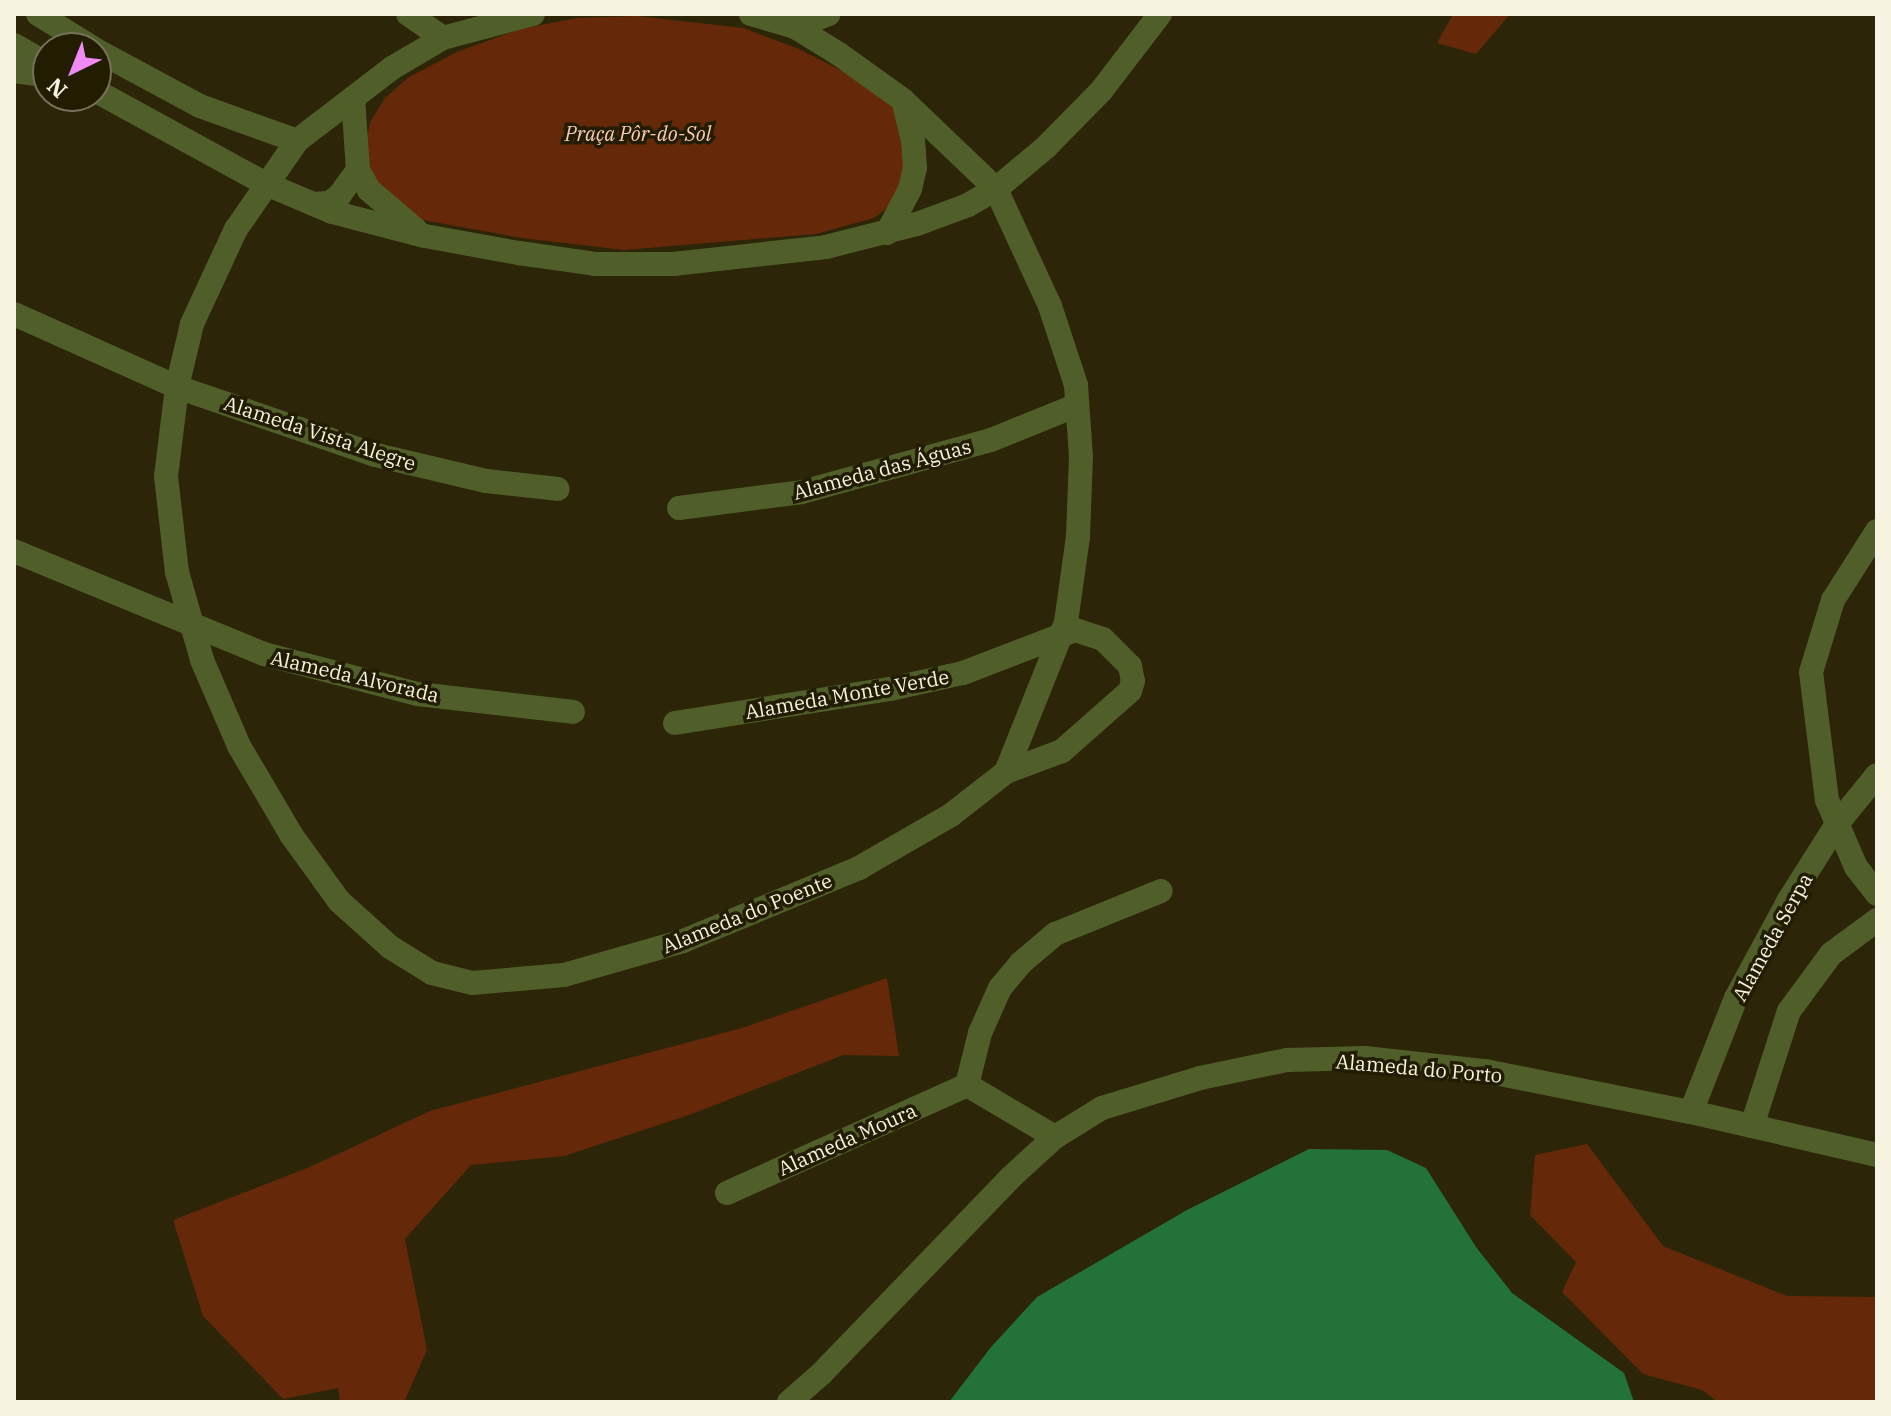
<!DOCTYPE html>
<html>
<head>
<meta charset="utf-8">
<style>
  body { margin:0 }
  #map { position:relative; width:1891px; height:1416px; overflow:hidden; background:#2c2508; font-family:"IBM Plex Serif",serif }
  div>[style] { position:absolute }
  .green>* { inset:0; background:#65290a }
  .water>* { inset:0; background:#227239 }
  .minor>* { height:24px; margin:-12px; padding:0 12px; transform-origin:12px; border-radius:12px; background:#505f29 }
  span { translate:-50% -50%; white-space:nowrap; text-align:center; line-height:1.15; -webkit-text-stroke:7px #221c01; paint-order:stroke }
  .park-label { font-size:20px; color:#faccb8; font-style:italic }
  .street-label { font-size:20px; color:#f6f3e2 }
  .frame { position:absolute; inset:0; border:16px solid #f6f3e2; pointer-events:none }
  .north { position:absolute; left:32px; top:32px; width:80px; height:80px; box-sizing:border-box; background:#221c01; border:2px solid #77725b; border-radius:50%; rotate:223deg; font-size:22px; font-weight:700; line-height:32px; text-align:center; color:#f6f3e2 }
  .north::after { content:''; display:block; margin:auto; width:28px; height:36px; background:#f08bf5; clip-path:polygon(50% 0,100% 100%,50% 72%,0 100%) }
</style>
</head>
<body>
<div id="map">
  <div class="green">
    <div style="clip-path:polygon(1453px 14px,1510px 14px,1476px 54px,1437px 43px)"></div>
    <div style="clip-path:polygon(637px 16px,743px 28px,799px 49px,848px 74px,888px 101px,905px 119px,912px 146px,896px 201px,874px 218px,816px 234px,624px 250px,522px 238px,417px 219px,372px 176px,365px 149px,370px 122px,385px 98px,409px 77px,457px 52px,520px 29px,577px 18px)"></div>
    <div style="clip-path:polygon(887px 978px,899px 1056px,843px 1055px,692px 1114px,564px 1156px,471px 1165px,405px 1239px,427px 1350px,404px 1402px,340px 1402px,338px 1388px,283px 1399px,203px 1316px,173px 1220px,310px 1167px,430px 1111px,742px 1028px)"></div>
    <div style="clip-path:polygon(1587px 1144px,1663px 1246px,1787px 1296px,1877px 1297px,1877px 1402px,1718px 1402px,1702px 1390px,1643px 1374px,1562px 1292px,1576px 1262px,1530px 1215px,1535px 1155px)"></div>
  </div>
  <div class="water">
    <div style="clip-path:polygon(1309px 1149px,1387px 1150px,1426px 1168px,1476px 1247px,1512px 1293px,1624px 1373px,1634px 1402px,949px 1402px,991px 1347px,1037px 1297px,1187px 1210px)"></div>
  </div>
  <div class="minor">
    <div style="left:38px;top:14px;width:65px;rotate:31.7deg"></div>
    <div style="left:408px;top:14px;width:42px;rotate:34.4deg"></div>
    <div style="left:533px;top:14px;width:93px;rotate:165.1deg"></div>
    <div style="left:443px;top:38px;width:59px;rotate:149.5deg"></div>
    <div style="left:392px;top:68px;width:120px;rotate:142.5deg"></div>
    <div style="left:297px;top:141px;width:107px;rotate:124.7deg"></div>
    <div style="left:236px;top:229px;width:105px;rotate:114.9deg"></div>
    <div style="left:192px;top:324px;width:65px;rotate:103.4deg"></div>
    <div style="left:177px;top:387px;width:90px;rotate:97deg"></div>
    <div style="left:166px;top:476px;width:97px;rotate:83.5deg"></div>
    <div style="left:177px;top:572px;width:91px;rotate:74.1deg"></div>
    <div style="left:202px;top:660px;width:94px;rotate:66.7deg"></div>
    <div style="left:239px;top:746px;width:104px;rotate:59.5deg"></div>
    <div style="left:292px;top:836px;width:80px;rotate:54.1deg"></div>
    <div style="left:339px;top:901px;width:69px;rotate:42deg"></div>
    <div style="left:390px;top:947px;width:49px;rotate:31.8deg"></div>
    <div style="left:432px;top:973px;width:41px;rotate:14deg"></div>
    <div style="left:472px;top:983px;width:92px;rotate:-5deg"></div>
    <div style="left:564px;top:975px;width:124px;rotate:-15.9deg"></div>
    <div style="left:683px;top:941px;width:191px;rotate:-22.5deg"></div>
    <div style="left:859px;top:868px;width:106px;rotate:-29.9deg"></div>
    <div style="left:951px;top:815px;width:70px;rotate:-38deg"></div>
    <div style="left:1006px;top:772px;width:162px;rotate:-68.2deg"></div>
    <div style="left:1066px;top:622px;width:86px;rotate:-82deg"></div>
    <div style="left:1078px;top:537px;width:80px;rotate:-87.9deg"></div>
    <div style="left:1081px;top:457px;width:72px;rotate:-94deg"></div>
    <div style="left:1076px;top:385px;width:83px;rotate:-108.2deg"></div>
    <div style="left:1050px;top:306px;width:129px;rotate:-114.8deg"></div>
    <div style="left:996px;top:189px;width:129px;rotate:-136.3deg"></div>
    <div style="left:903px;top:100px;width:79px;rotate:-144.3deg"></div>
    <div style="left:839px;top:54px;width:52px;rotate:-148.5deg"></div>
    <div style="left:795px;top:27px;width:46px;rotate:-163.5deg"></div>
    <div style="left:795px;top:27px;width:36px;rotate:-21deg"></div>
    <div style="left:14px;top:45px;width:39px;rotate:30deg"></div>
    <div style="left:96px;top:50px;width:118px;rotate:28.3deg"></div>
    <div style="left:200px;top:106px;width:103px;rotate:19.8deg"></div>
    <div style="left:14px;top:71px;width:34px;rotate:8deg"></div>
    <div style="left:96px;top:91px;width:192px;rotate:28.7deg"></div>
    <div style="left:264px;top:183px;width:74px;rotate:23.1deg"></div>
    <div style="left:332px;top:212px;width:96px;rotate:14.5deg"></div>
    <div style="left:425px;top:236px;width:96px;rotate:10.3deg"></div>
    <div style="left:519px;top:253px;width:77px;rotate:8.2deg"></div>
    <div style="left:595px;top:264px;width:78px"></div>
    <div style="left:673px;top:264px;width:154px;rotate:-6.3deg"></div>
    <div style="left:826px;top:247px;width:94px;rotate:-14.2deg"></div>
    <div style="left:917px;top:224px;width:54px;rotate:-20.4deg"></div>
    <div style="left:968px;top:205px;width:32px;rotate:-30deg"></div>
    <div style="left:996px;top:189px;width:65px;rotate:-40deg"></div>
    <div style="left:1046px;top:147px;width:78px;rotate:-45.5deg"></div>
    <div style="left:1101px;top:91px;width:97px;rotate:-52.5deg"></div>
    <div style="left:353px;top:98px;width:72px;rotate:86deg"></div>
    <div style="left:358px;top:170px;width:23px;rotate:61deg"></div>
    <div style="left:369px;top:190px;width:62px;rotate:40.4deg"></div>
    <div style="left:313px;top:204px;width:16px;rotate:-4deg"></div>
    <div style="left:329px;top:203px;width:12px;rotate:-35deg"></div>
    <div style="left:339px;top:196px;width:32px;rotate:-54deg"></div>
    <div style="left:887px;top:233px;width:50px;rotate:-62.4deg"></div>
    <div style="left:910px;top:189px;width:22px;rotate:-77deg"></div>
    <div style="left:915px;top:168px;width:28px;rotate:-94deg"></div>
    <div style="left:913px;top:140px;width:41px;rotate:-104deg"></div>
    <div style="left:14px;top:314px;width:179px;rotate:24.1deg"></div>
    <div style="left:177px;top:387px;width:210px;rotate:18.9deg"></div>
    <div style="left:376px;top:455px;width:113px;rotate:13.3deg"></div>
    <div style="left:486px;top:481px;width:72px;rotate:6.3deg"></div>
    <div style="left:679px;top:508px;width:124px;rotate:-7.4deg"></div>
    <div style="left:802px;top:492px;width:196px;rotate:-15.4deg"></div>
    <div style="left:991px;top:440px;width:93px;rotate:-22.1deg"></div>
    <div style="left:1877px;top:531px;width:82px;rotate:122.5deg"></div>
    <div style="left:1833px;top:600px;width:75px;rotate:107deg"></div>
    <div style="left:1811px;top:672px;width:129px;rotate:82.9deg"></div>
    <div style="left:1827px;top:800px;width:73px;rotate:66.6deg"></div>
    <div style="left:1856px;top:867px;width:34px;rotate:52deg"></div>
    <div style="left:14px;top:551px;width:270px;rotate:22.4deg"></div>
    <div style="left:264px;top:654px;width:159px;rotate:14.6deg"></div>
    <div style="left:418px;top:694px;width:156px;rotate:6.6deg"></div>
    <div style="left:675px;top:723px;width:218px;rotate:-9deg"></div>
    <div style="left:890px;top:689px;width:75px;rotate:-12.4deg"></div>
    <div style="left:963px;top:673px;width:120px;rotate:-21deg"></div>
    <div style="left:1075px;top:630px;width:29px;rotate:18deg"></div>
    <div style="left:1103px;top:639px;width:38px;rotate:45deg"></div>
    <div style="left:1130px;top:666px;width:15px;rotate:79deg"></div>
    <div style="left:1133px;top:681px;width:10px;rotate:107deg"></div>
    <div style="left:1130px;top:691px;width:91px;rotate:138.6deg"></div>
    <div style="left:1062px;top:751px;width:60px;rotate:159.4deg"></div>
    <div style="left:1691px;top:1112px;width:123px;rotate:-68.5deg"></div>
    <div style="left:1736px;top:998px;width:111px;rotate:-61.6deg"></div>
    <div style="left:1789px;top:900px;width:90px;rotate:-57.7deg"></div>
    <div style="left:1837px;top:824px;width:63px;rotate:-50.8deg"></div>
    <div style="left:1752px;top:1126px;width:121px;rotate:-72.2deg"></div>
    <div style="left:1789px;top:1011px;width:71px;rotate:-53.6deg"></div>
    <div style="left:1831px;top:954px;width:57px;rotate:-36.5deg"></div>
    <div style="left:1055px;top:1137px;width:102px;rotate:-149.4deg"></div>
    <div style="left:967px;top:1085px;width:54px;rotate:-76deg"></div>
    <div style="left:980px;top:1033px;width:49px;rotate:-66deg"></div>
    <div style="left:1000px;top:988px;width:33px;rotate:-50deg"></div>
    <div style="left:1021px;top:963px;width:45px;rotate:-40.5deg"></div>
    <div style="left:1055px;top:934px;width:114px;rotate:-22.1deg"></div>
    <div style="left:727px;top:1193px;width:263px;rotate:-24.2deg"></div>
    <div style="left:789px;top:1402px;width:43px;rotate:-41.2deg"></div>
    <div style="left:821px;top:1374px;width:271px;rotate:-46deg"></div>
    <div style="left:1009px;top:1179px;width:62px;rotate:-42.4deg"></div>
    <div style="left:1055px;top:1137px;width:55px;rotate:-31.7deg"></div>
    <div style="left:1102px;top:1108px;width:102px;rotate:-17deg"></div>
    <div style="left:1200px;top:1078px;width:89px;rotate:-11.7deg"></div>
    <div style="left:1287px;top:1060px;width:78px;rotate:-1.5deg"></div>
    <div style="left:1365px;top:1058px;width:121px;rotate:6.2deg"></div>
    <div style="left:1485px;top:1071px;width:210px;rotate:11.3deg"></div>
    <div style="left:1691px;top:1112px;width:191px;rotate:13deg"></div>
  </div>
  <div class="park-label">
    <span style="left:638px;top:133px">Praça Pôr-do-Sol</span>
  </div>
  <div class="street-label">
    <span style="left:320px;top:433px;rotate:18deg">Alameda Vista Alegre</span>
    <span style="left:882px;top:469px;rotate:-15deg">Alameda das Águas</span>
    <span style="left:355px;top:676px;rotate:13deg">Alameda Alvorada</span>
    <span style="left:847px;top:694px;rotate:-10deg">Alameda Monte Verde</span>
    <span style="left:747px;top:913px;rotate:-22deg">Alameda do Poente</span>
    <span style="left:1772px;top:937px;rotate:-61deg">Alameda Serpa</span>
    <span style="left:1419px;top:1068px;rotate:5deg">Alameda do Porto</span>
    <span style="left:847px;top:1139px;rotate:-24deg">Alameda Moura</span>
  </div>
  <div class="frame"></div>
  <div class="north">N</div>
</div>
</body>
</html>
